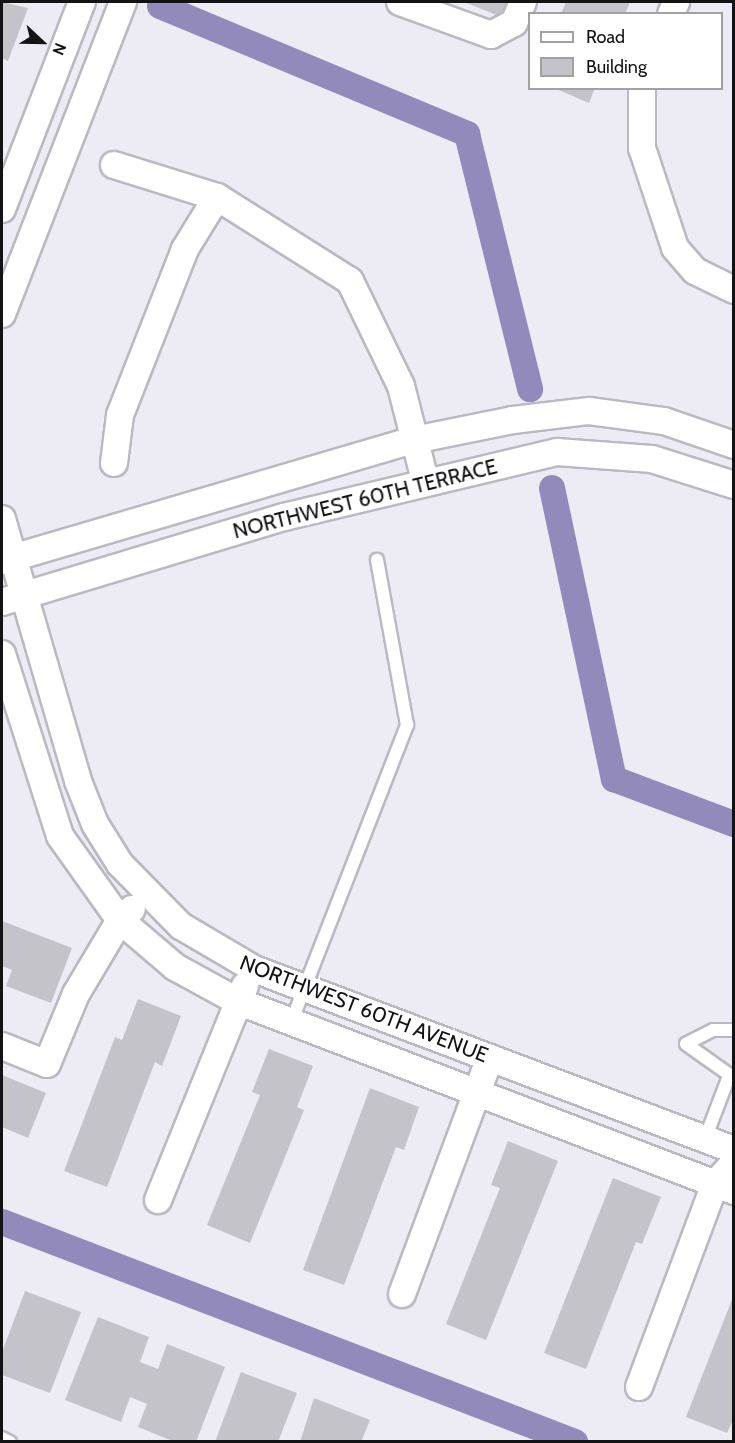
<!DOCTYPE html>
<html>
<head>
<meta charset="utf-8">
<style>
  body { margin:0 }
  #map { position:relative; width:735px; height:1443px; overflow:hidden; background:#edecf4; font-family:Cabin,sans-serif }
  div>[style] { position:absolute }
  .canal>* { height:26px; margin:-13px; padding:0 13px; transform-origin:13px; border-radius:13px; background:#918aba }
  .building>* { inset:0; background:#c4c3ca }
  .roads { filter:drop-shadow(2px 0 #bab9c1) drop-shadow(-2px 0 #bab9c1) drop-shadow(0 2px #bab9c1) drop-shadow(0 -2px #bab9c1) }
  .service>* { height:12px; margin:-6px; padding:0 6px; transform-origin:6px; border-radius:6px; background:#fff }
  .minor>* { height:26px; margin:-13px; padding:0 13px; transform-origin:13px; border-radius:13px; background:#fff }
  span { translate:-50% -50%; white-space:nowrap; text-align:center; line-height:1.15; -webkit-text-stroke:6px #fff; paint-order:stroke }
  .street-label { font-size:21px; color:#131316 }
  .frame { position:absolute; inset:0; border:3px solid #131316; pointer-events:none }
  .legend { position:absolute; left:528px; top:12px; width:195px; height:78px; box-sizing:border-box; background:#fff; border:2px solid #a1a1a2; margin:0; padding:8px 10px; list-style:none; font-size:18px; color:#131316 }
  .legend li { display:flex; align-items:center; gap:12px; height:30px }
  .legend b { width:30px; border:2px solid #a1a1a2 }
  .north { position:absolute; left:12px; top:12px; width:60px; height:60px; -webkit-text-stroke:4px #fff; paint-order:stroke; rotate:112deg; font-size:16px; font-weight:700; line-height:24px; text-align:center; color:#131316 }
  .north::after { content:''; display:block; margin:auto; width:21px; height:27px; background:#131316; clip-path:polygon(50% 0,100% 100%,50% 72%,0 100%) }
</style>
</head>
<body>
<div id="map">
  <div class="canal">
    <div style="left:160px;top:6px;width:333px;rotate:22.6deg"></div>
    <div style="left:467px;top:134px;width:263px;rotate:76.1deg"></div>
    <div style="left:552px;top:488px;width:298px;rotate:78deg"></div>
    <div style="left:614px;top:779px;width:128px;rotate:20.6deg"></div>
    <div style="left:2px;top:1222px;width:614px;rotate:21deg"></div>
  </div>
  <div class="building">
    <div style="clip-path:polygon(2px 2px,28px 8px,8px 61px,2px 58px)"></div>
    <div style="clip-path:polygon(464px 2px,516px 2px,509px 20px)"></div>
    <div style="clip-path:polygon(566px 2px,630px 2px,625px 14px,561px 14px)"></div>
    <div style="clip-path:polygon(554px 88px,595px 88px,589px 103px)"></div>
    <div style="clip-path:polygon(2px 921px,72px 948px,51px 1003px,6px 986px,12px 970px,2px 966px)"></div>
    <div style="clip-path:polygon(138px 999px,181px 1016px,162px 1066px,155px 1062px,107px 1187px,64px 1171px,115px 1037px,122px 1040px)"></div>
    <div style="clip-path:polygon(269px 1049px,313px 1066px,297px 1107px,304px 1110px,250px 1243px,207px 1225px,260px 1095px,252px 1092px)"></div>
    <div style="clip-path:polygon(2px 1075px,46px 1093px,28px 1138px,2px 1127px)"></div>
    <div style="clip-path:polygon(370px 1088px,419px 1107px,404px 1150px,396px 1147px,344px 1285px,303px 1270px)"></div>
    <div style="clip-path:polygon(508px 1141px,558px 1161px,486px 1340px,446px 1324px,500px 1188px,491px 1185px)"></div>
    <div style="clip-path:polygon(613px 1178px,661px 1197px,642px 1244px,636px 1242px,586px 1369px,544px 1353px)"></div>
    <div style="clip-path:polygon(25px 1291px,81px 1312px,50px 1393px,2px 1375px,2px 1352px)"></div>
    <div style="clip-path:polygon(733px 1297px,734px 1418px,727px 1433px,686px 1417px)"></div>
    <div style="clip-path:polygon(98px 1317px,149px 1337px,140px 1362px,158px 1369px,167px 1344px,225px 1367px,196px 1442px,175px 1442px,138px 1427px,147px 1404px,130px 1397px,121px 1422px,65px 1400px)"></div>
    <div style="clip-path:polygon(241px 1372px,297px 1393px,278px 1442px,215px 1442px)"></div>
    <div style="clip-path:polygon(314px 1398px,370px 1420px,361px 1442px,300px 1442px)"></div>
  </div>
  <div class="roads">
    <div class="service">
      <div style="left:292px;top:1020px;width:317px;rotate:-68.7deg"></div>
      <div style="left:407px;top:725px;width:168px;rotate:-100.3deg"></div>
      <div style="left:734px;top:1030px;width:21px;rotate:180deg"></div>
      <div style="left:713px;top:1030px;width:30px;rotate:153deg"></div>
      <div style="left:686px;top:1044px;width:59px;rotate:35.3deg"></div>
      <div style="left:705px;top:1139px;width:67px;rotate:-69.1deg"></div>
      <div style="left:2px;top:1438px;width:9px;rotate:27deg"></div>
    </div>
    <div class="minor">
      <div style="left:400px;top:2px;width:97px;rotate:19.9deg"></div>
      <div style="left:491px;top:35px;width:26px;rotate:-28deg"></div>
      <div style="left:514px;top:23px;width:23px;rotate:-67deg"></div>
      <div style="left:671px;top:14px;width:13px;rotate:-67deg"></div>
      <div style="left:642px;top:88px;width:60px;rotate:90deg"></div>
      <div style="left:642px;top:148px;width:105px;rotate:71.7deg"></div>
      <div style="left:675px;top:248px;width:30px;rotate:49deg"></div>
      <div style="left:695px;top:271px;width:43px;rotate:26deg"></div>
      <div style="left:114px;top:165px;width:108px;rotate:17.3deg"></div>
      <div style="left:217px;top:197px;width:157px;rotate:32.3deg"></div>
      <div style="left:350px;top:281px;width:117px;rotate:64.1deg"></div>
      <div style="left:401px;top:386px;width:97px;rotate:75.7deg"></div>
      <div style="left:2px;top:209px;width:222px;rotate:-68.9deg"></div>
      <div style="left:2px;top:314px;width:335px;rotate:-68.8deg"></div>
      <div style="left:114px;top:463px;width:48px;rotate:-82.9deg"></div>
      <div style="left:120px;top:415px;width:178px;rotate:-68.6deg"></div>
      <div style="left:185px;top:249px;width:61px;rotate:-58.4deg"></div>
      <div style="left:2px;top:519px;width:273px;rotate:73.8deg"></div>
      <div style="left:78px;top:781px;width:46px;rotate:68.4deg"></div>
      <div style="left:95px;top:824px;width:47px;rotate:58deg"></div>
      <div style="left:120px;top:864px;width:87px;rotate:45.5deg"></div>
      <div style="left:181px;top:926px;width:85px;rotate:30.5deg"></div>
      <div style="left:254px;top:969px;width:513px;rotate:20.66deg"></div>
      <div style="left:2px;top:561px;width:429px;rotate:-16.4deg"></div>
      <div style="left:414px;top:440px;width:101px;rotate:-11.4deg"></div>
      <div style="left:513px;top:420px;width:77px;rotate:-6.8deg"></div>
      <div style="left:589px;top:411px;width:76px;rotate:7.6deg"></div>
      <div style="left:664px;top:421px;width:74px;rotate:18.9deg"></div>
      <div style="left:2px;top:602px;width:295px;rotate:-16.8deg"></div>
      <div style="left:284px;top:517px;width:281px;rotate:-13.4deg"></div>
      <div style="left:557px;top:452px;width:95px;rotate:4.2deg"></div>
      <div style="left:652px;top:459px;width:86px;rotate:17.6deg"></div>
      <div style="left:2px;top:654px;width:191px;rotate:72.3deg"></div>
      <div style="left:60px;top:836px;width:103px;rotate:54.5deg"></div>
      <div style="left:120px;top:920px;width:72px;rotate:40.5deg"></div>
      <div style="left:175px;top:967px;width:71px;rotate:28.7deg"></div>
      <div style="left:237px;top:1001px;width:532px;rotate:20.92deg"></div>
      <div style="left:2px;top:1046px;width:48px;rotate:21.8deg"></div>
      <div style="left:47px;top:1064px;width:76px;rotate:-67.5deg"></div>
      <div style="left:76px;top:994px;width:86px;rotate:-59.3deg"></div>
      <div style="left:120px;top:920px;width:16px;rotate:-43deg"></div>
      <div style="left:158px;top:1200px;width:231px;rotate:-67.9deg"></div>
      <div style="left:402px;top:1294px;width:252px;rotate:-69.6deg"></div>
      <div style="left:639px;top:1387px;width:217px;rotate:-69.5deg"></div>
      <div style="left:715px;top:1184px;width:28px;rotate:-48deg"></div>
    </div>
  </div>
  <div class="street-label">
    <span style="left:365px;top:499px;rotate:-14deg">NORTHWEST 60TH TERRACE</span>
    <span style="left:364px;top:1009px;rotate:21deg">NORTHWEST 60TH AVENUE</span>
  </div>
  <div class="frame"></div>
  <ul class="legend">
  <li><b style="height:8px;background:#fff"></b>Road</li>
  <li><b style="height:16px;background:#c4c3ca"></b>Building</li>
  </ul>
  <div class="north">N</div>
</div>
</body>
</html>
